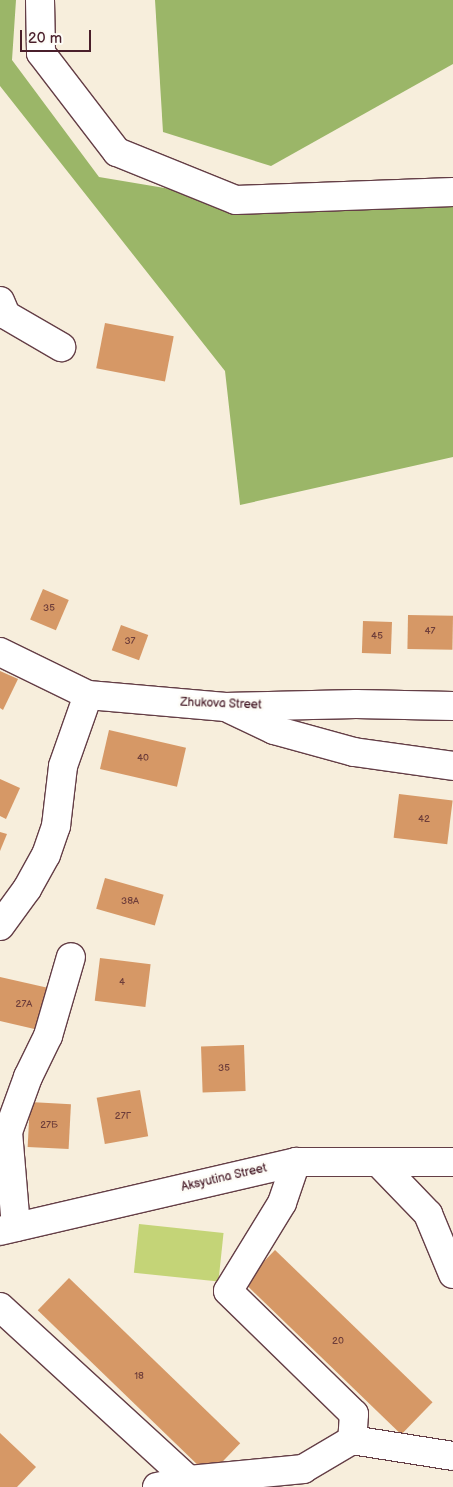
<!DOCTYPE html>
<html>
<head>
<meta charset="utf-8">
<style>
  body { margin:0 }
  #map { position:relative; width:453px; height:1487px; overflow:hidden; background:#f7eedc; font-family:"Balsamiq Sans",sans-serif }
  div>[style] { position:absolute }
  .green>* { inset:0; background:#c4d477; transform-origin:0 0 }
  .forest>* { inset:0; background:#9bb668 }
  .building>* { inset:0; background:#d69866; transform-origin:0 0 }
  .roads { filter:drop-shadow(1px 0 #643e46) drop-shadow(-1px 0 #643e46) drop-shadow(0 1px #643e46) drop-shadow(0 -1px #643e46) }
  .minor>* { height:28px; margin:-14px; padding:0 14px; transform-origin:14px; border-radius:14px; background:#fff }
  span { translate:-50% -50%; white-space:nowrap; text-align:center; line-height:1.15; -webkit-text-stroke:5px #fdfcf7; paint-order:stroke }
  .number-label { font-size:10px; color:#6d3d3a }
  .number-label span { -webkit-text-stroke-width:0 }
  .street-label { font-size:12px; color:#4a1f2b }
  .scale { position:absolute; left:20px; top:30px; width:71px; height:22px; box-sizing:border-box; border:2px solid #4a1f2b; border-top:0; padding-left:6px; font-size:15px; line-height:18px; white-space:nowrap; color:#4a1f2b; -webkit-text-stroke:4px #fdfcf7; paint-order:stroke }
</style>
</head>
<body>
<div id="map">
  <div class="green">
    <div style="left:139px;top:1224px;width:85px;height:49px;rotate:6deg"></div>
  </div>
  <div class="forest">
    <div style="clip-path:polygon(0 0,16px 0,12px 60px,99px 177px,236px 200px,453px 189px,453px 457px,240px 505px,225px 371px,0 86px)"></div>
    <div style="clip-path:polygon(155px 0,453px 0,453px 64px,271px 166px,163px 132px)"></div>
  </div>
  <div class="building">
    <div style="left:105px;top:323px;width:70px;height:46px;rotate:11deg"></div>
    <div style="left:43px;top:589px;width:28px;height:33px;rotate:23deg"></div>
    <div style="left:408px;top:615px;width:45px;height:34px;rotate:1deg"></div>
    <div style="left:363px;top:621px;width:29px;height:32px;rotate:2deg"></div>
    <div style="left:121px;top:625px;width:29px;height:27px;rotate:20deg"></div>
    <div style="clip-path:polygon(0 671px,18px 679px,3px 710px,0 708px)"></div>
    <div style="left:109px;top:730px;width:79px;height:40px;rotate:13deg"></div>
    <div style="clip-path:polygon(0 779px,20px 788px,6px 819px,0 816px)"></div>
    <div style="left:399px;top:794px;width:54px;height:44px;rotate:7deg"></div>
    <div style="clip-path:polygon(0 832px,7px 834px,0 851px)"></div>
    <div style="left:105px;top:878px;width:61px;height:32px;rotate:16deg"></div>
    <div style="left:100px;top:958px;width:51px;height:43px;rotate:7deg"></div>
    <div style="clip-path:polygon(0 977px,53px 989px,43px 1031px,0 1021px)"></div>
    <div style="left:244px;top:1045px;width:46px;height:43px;rotate:88deg"></div>
    <div style="left:140px;top:1090px;width:47px;height:44px;rotate:80deg"></div>
    <div style="left:30px;top:1102px;width:41px;height:45px;rotate:3deg"></div>
    <div style="left:275px;top:1250px;width:219px;height:45px;rotate:44deg"></div>
    <div style="left:69px;top:1278px;width:238px;height:45px;rotate:44deg"></div>
    <div style="clip-path:polygon(0 1433px,36px 1467px,17px 1487px,0 1487px)"></div>
  </div>
  <div class="roads">
    <div class="minor">
      <div style="left:40px;top:0;width:53px;rotate:88.9deg"></div>
      <div style="left:41px;top:53px;width:125px;rotate:52.5deg"></div>
      <div style="left:117px;top:152px;width:128px;rotate:22deg"></div>
      <div style="left:236px;top:200px;width:217px;rotate:-2.1deg"></div>
      <div style="left:0;top:301px;width:15px;rotate:67deg"></div>
      <div style="left:6px;top:315px;width:64px;rotate:30.2deg"></div>
      <div style="left:0;top:652px;width:98px;rotate:26deg"></div>
      <div style="left:88px;top:695px;width:138px;rotate:5deg"></div>
      <div style="left:225px;top:707px;width:131px;rotate:-1.3deg"></div>
      <div style="left:356px;top:704px;width:97px;rotate:1.2deg"></div>
      <div style="left:230px;top:709px;width:49px;rotate:25.5deg"></div>
      <div style="left:274px;top:730px;width:83px;rotate:15.4deg"></div>
      <div style="left:354px;top:752px;width:100px;rotate:8deg"></div>
      <div style="left:0;top:926px;width:46px;rotate:-53.9deg"></div>
      <div style="left:27px;top:889px;width:39px;rotate:-61deg"></div>
      <div style="left:46px;top:855px;width:31px;rotate:-71deg"></div>
      <div style="left:56px;top:826px;width:60px;rotate:-83.3deg"></div>
      <div style="left:63px;top:766px;width:75px;rotate:-70.6deg"></div>
      <div style="left:296px;top:1162px;width:43px;rotate:108.9deg"></div>
      <div style="left:282px;top:1203px;width:103px;rotate:121.5deg"></div>
      <div style="left:228px;top:1291px;width:176px;rotate:44.3deg"></div>
      <div style="left:354px;top:1414px;width:26px;rotate:94deg"></div>
      <div style="left:352px;top:1440px;width:102px;rotate:9deg"></div>
      <div style="left:379px;top:1163px;width:71px;rotate:46.1deg"></div>
      <div style="left:428px;top:1214px;width:65px;rotate:67.4deg"></div>
      <div style="left:16px;top:1227px;width:95px;rotate:-94.8deg"></div>
      <div style="left:8px;top:1132px;width:59px;rotate:-70deg"></div>
      <div style="left:28px;top:1077px;width:46px;rotate:-64deg"></div>
      <div style="left:48px;top:1036px;width:82px;rotate:-73.8deg"></div>
      <div style="left:0;top:1231px;width:304px;rotate:-13.1deg"></div>
      <div style="left:296px;top:1162px;width:157px"></div>
      <div style="left:0;top:1307px;width:256px;rotate:42.5deg"></div>
      <div style="left:157px;top:1487px;width:33px;rotate:-12deg"></div>
      <div style="left:189px;top:1480px;width:115px;rotate:-5.5deg"></div>
      <div style="left:303px;top:1469px;width:57px;rotate:-30.6deg"></div>
    </div>
  </div>
  <div class="number-label">
    <span style="left:49px;top:609px">35</span>
    <span style="left:430px;top:632px">47</span>
    <span style="left:377px;top:637px">45</span>
    <span style="left:130px;top:642px">37</span>
    <span style="left:143px;top:759px">40</span>
    <span style="left:424px;top:820px">42</span>
    <span style="left:130px;top:902px">38А</span>
    <span style="left:122px;top:983px">4</span>
    <span style="left:24px;top:1005px">27А</span>
    <span style="left:224px;top:1069px">35</span>
    <span style="left:123px;top:1117px">27Г</span>
    <span style="left:49px;top:1126px">27Б</span>
    <span style="left:338px;top:1342px">20</span>
    <span style="left:139px;top:1377px">18</span>
  </div>
  <div class="street-label">
    <span style="left:221px;top:704px;rotate:2deg">Zhukova Street</span>
    <span style="left:224px;top:1178px;rotate:-13deg">Aksyutina Street</span>
  </div>
  <div class="scale">20 m</div>
</div>
</body>
</html>
